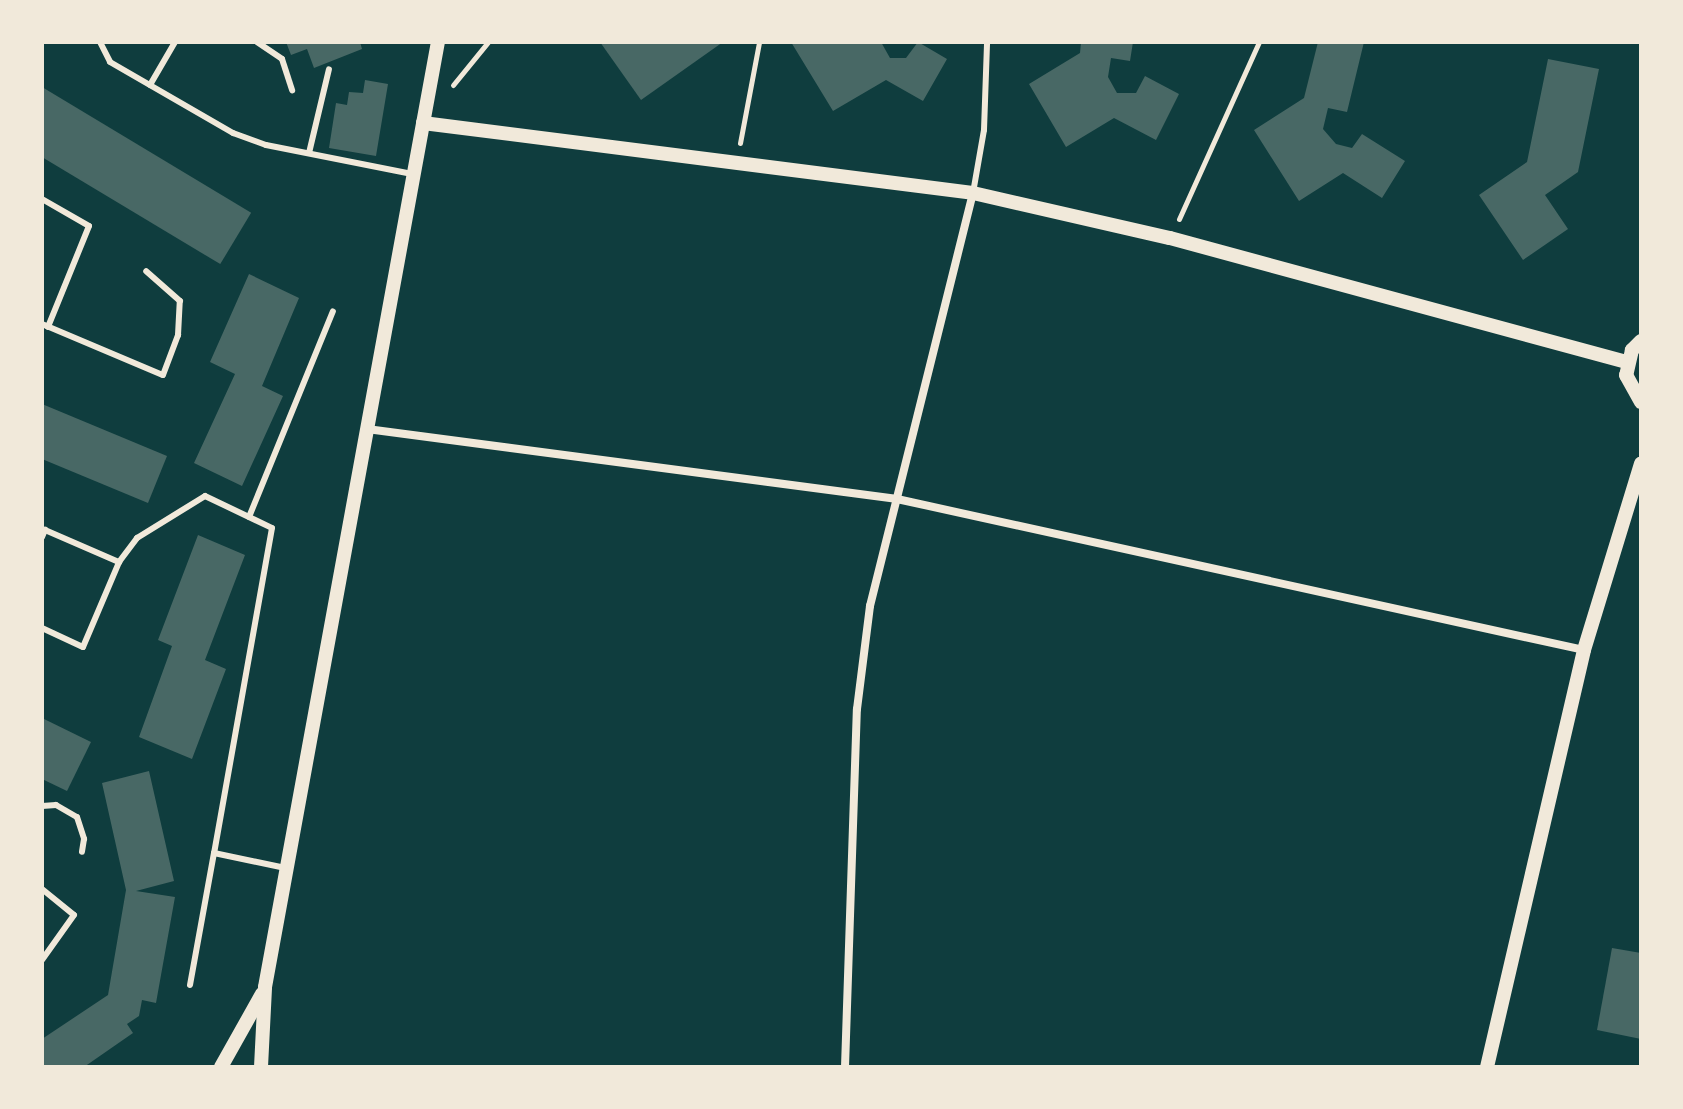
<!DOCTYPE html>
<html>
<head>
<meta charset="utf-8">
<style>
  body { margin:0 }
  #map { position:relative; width:1683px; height:1109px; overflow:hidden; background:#0f3d3e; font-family:"Asap Condensed",sans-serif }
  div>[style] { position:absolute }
  .building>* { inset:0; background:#486865; transform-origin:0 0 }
  .path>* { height:5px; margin:-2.5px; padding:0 2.5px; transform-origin:2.5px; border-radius:2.5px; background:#f1e9da }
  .service>* { height:6px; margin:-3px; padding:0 3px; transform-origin:3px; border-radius:3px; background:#f1e9da }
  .minor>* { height:8px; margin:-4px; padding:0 4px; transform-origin:4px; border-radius:4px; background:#f1e9da }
  .tertiary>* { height:14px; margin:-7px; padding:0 7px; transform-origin:7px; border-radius:7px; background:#f1e9da }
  span { translate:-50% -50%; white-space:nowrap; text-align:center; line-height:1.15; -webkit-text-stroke:6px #f1e9da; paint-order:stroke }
  .frame { position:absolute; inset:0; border:44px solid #f1e9da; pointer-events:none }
</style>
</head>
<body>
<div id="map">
  <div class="building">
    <div style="clip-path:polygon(286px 42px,360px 42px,362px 49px,314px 68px,307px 49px,291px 55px)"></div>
    <div style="clip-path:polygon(600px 42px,723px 42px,641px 100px)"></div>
    <div style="clip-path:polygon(791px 42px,881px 42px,890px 58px,906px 58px,918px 42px,947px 59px,923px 101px,886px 80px,833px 111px)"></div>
    <div style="clip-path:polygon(1081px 42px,1133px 42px,1130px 61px,1111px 58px,1108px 77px,1117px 93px,1136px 93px,1145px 76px,1179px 94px,1156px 140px,1114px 118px,1066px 147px,1029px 84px,1080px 53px)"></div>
    <div style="clip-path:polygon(1318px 42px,1364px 42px,1347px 112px,1328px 108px,1323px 129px,1336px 144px,1352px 148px,1362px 134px,1405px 161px,1382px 198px,1343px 173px,1299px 201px,1254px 130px,1304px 98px)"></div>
    <div style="clip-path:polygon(1548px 59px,1599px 69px,1578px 172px,1545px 195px,1568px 229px,1523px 260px,1479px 195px,1527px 162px)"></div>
    <div style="clip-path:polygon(365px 80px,388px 84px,376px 156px,329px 148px,336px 103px,347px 105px,349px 92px,363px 93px)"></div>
    <div style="left:42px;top:87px;width:244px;height:60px;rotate:31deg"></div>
    <div style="clip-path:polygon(249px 274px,299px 298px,262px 386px,283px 396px,242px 486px,194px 463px,235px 374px,210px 362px)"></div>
    <div style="clip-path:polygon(42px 404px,167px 456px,148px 503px,42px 459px)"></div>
    <div style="clip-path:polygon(198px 535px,245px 555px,205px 660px,226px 669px,192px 759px,139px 737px,172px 646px,158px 640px)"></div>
    <div style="clip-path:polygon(42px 718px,91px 742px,67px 791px,42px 779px)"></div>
    <div style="clip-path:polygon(149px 771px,174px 881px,136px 891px,175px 897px,156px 1003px,142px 1000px,139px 1016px,127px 1024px,133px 1033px,84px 1067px,42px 1067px,42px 1039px,108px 995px,126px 890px,102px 783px)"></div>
    <div style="clip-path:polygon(1612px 948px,1641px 953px,1641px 1039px,1597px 1030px)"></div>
  </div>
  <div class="path">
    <div style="left:453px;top:85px;width:55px;rotate:-50.9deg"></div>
    <div style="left:740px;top:143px;width:103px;rotate:-79.3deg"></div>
    <div style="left:1179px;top:219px;width:194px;rotate:-65.7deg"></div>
  </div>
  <div class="service">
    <div style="left:100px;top:42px;width:22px;rotate:63deg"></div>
    <div style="left:110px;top:62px;width:142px;rotate:30deg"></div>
    <div style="left:233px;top:133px;width:35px;rotate:20deg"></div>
    <div style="left:266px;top:145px;width:149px;rotate:11.2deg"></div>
    <div style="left:257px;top:42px;width:30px;rotate:34deg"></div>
    <div style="left:282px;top:59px;width:33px;rotate:72deg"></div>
    <div style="left:150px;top:85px;width:50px;rotate:-59.8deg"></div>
    <div style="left:309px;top:153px;width:86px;rotate:-76.6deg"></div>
    <div style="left:973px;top:193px;width:64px;rotate:-80.1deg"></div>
    <div style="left:984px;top:130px;width:88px;rotate:-88deg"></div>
    <div style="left:42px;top:199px;width:54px;rotate:29.9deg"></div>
    <div style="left:89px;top:226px;width:109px;rotate:112.1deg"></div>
    <div style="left:42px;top:324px;width:131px;rotate:22.9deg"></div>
    <div style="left:163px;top:375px;width:43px;rotate:-69.4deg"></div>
    <div style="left:178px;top:335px;width:34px;rotate:-87deg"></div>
    <div style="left:180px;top:301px;width:45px;rotate:-138.6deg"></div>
    <div style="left:249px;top:517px;width:222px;rotate:-67.8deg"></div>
    <div style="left:42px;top:537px;width:8px;rotate:-67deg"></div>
    <div style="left:45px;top:530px;width:81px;rotate:23.4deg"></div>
    <div style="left:42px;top:628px;width:45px;rotate:24.9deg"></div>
    <div style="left:83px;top:647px;width:92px;rotate:-67deg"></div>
    <div style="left:119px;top:562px;width:30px;rotate:-53deg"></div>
    <div style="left:137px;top:538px;width:80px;rotate:-31.7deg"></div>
    <div style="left:205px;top:496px;width:74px;rotate:25.5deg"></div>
    <div style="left:272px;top:528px;width:330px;rotate:100.1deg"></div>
    <div style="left:214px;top:853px;width:73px;rotate:11.9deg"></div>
    <div style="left:42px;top:806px;width:14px;rotate:-4deg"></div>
    <div style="left:56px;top:805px;width:24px;rotate:30deg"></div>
    <div style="left:77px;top:817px;width:23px;rotate:72deg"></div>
    <div style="left:84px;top:839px;width:13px;rotate:99deg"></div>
    <div style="left:42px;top:889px;width:41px;rotate:39.1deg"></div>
    <div style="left:74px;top:915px;width:55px;rotate:125.4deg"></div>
    <div style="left:190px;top:985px;width:134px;rotate:-79.7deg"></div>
  </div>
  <div class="minor">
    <div style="left:367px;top:429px;width:535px;rotate:7.52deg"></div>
    <div style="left:897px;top:499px;width:703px;rotate:12.4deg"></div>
    <div style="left:845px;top:1067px;width:358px;rotate:-88.1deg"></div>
    <div style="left:857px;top:709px;width:104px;rotate:-82.8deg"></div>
    <div style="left:870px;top:606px;width:426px;rotate:-76deg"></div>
  </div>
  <div class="tertiary">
    <div style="left:423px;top:123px;width:554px;rotate:7.25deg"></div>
    <div style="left:973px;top:193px;width:202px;rotate:12.9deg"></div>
    <div style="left:1170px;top:238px;width:474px;rotate:15.2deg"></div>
    <div style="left:1641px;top:341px;width:13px;rotate:135deg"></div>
    <div style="left:1632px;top:350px;width:26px;rotate:103deg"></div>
    <div style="left:1626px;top:375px;width:31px;rotate:61deg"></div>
    <div style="left:221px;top:1067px;width:84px;rotate:-60.7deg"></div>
    <div style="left:261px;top:1067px;width:80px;rotate:-87.1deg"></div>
    <div style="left:265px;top:987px;width:961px;rotate:-79.63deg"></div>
    <div style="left:1487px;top:1067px;width:428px;rotate:-76.9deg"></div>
    <div style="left:1584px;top:650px;width:195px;rotate:-73deg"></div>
  </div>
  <div class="frame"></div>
</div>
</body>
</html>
